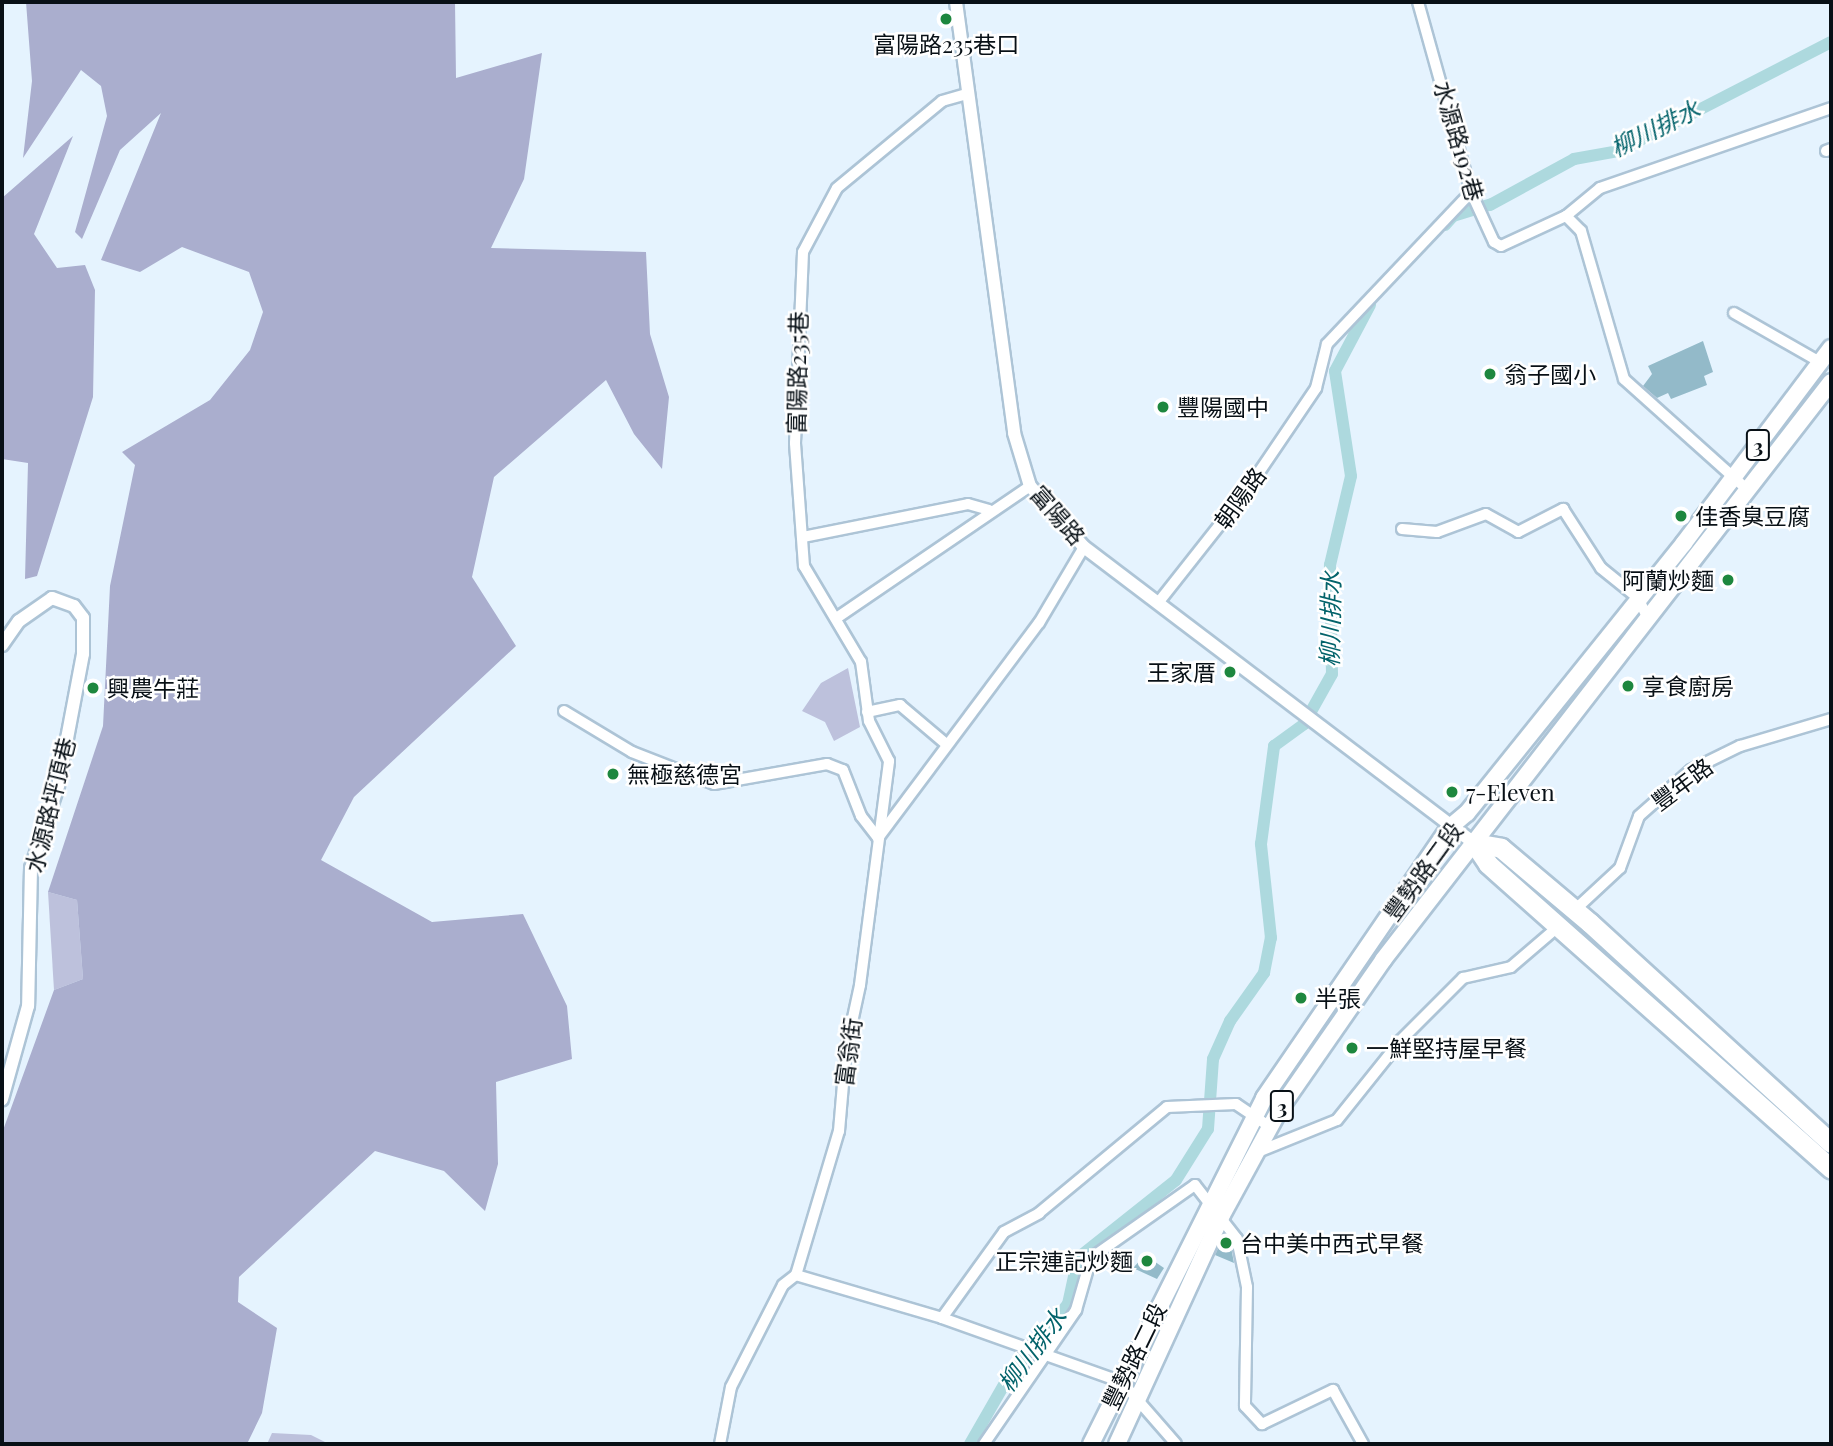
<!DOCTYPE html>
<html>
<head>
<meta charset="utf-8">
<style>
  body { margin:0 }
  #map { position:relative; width:1833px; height:1446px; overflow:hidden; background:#e5f3fe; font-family:"Playfair Display","Noto Sans TC",serif }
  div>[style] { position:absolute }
  .green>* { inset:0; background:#bdc1dc }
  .forest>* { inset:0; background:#aaaece }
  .canal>* { height:12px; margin:-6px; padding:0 6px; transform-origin:6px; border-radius:6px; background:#add9de }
  .building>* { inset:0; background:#93bac9 }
  .roads { filter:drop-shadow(2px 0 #adc4d6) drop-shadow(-2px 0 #adc4d6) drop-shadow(0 2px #adc4d6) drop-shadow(0 -2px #adc4d6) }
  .minor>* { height:10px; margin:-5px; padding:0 5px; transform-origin:5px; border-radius:5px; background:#fff }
  .tertiary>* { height:12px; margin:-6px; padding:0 6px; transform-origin:6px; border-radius:6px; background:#fff }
  .primary>* { height:16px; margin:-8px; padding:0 8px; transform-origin:8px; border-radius:8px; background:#fff }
  .motorway>* { height:19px; margin:-9.5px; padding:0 9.5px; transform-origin:9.5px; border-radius:9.5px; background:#fff }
  .dots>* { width:19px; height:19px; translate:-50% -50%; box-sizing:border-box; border:4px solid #fff; border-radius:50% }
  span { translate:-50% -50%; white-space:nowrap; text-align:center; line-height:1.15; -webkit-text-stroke:5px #fff; paint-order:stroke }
  .shield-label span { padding:2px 5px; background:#fff; border:2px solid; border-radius:5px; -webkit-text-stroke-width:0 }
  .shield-label { font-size:21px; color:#081016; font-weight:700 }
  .poi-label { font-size:23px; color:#081016 }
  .left { translate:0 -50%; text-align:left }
  .right { translate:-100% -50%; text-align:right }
  .street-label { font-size:23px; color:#081016 }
  .water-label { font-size:24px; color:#03636b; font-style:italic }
  .frame { position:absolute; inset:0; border:4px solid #081016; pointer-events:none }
</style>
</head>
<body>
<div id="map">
  <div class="green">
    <div style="clip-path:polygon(848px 668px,860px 727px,834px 741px,825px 722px,802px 711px,821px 683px)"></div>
    <div style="clip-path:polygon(48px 892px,77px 900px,83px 979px,54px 990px)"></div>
    <div style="clip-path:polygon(272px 1433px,311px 1435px,329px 1444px,267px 1444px)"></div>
  </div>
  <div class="forest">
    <div style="clip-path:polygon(26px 2px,455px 2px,456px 78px,542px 53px,524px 179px,491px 248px,646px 252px,650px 334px,669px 397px,662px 469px,634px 434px,606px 380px,494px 477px,472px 577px,516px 646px,354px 797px,321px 860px,432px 922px,523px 914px,567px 1006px,572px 1059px,496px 1082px,498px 1164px,485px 1211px,444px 1171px,375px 1151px,239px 1277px,238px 1302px,277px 1328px,262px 1413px,247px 1444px,2px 1444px,2px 1133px,54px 990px,83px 979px,77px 900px,48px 892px,103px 726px,110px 586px,135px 465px,122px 452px,210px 400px,250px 350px,263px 312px,249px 272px,182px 247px,140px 272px,101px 260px,161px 113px,120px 150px,82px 239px,75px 232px,107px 116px,101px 86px,81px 70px,23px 158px,32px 81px)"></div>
    <div style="clip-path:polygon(73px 136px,34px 234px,57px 268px,85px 265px,95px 290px,93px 397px,37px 576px,25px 579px,28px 463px,2px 459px,2px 198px)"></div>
  </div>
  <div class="canal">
    <div style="left:1445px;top:225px;width:12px;rotate:-48deg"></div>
    <div style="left:1453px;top:216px;width:39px;rotate:-17deg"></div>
    <div style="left:1490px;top:205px;width:96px;rotate:-28.7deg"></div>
    <div style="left:1574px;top:159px;width:46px;rotate:-10.1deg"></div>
    <div style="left:1619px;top:151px;width:238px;rotate:-27.2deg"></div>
    <div style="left:970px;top:1444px;width:76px;rotate:-60.1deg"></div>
    <div style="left:1008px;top:1378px;width:95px;rotate:-51deg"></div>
    <div style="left:1068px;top:1304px;width:47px;rotate:-77.7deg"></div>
    <div style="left:1078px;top:1258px;width:125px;rotate:-38.5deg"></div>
    <div style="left:1176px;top:1180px;width:60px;rotate:-57.9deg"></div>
    <div style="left:1208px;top:1129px;width:70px;rotate:-85.9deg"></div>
    <div style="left:1213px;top:1059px;width:42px;rotate:-65.9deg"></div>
    <div style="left:1230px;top:1021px;width:59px;rotate:-54.7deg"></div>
    <div style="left:1264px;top:973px;width:36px;rotate:-79deg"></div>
    <div style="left:1271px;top:938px;width:95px;rotate:-96.1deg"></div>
    <div style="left:1261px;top:844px;width:99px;rotate:-82.4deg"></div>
    <div style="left:1274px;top:746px;width:37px;rotate:-36deg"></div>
    <div style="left:1304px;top:724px;width:57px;rotate:-60.8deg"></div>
    <div style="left:1332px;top:674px;width:109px;rotate:-91.1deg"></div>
    <div style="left:1330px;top:565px;width:91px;rotate:-76.7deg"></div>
    <div style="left:1351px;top:476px;width:106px;rotate:-98.7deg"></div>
    <div style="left:1335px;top:371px;width:75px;rotate:-62.1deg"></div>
  </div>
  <div class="building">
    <div style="clip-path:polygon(1703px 341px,1713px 372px,1704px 376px,1707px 385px,1671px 399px,1668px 393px,1657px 398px,1643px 386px,1652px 374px,1648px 366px)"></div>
    <div style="clip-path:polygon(1224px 1235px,1230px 1242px,1234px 1263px,1215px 1255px)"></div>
    <div style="clip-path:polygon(1145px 1255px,1164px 1268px,1157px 1279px,1133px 1268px)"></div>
  </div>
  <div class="roads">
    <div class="minor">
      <div style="left:1418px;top:2px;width:197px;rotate:74.4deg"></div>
      <div style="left:1471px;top:192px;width:55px;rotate:65.3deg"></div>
      <div style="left:1494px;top:242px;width:8px;rotate:30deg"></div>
      <div style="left:1501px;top:246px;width:72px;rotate:-24.8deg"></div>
      <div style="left:1566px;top:216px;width:44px;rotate:-39.5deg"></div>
      <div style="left:1600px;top:188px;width:244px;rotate:-19.1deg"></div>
      <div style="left:1826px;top:151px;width:5px;rotate:-22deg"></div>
      <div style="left:1566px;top:216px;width:21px;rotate:45deg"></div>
      <div style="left:1581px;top:231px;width:154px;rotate:73.8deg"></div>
      <div style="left:1624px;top:379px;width:168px;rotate:41.9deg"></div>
      <div style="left:1734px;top:313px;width:99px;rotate:29.7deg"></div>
      <div style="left:1402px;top:529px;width:35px;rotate:5deg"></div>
      <div style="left:1437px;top:532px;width:52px;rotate:-20.2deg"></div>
      <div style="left:1486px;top:514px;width:37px;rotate:29deg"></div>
      <div style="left:1518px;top:532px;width:51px;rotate:-27.1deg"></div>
      <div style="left:1563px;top:509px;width:70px;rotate:57.2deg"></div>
      <div style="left:1601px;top:568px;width:48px;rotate:39deg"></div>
      <div style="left:1638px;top:598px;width:25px;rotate:64deg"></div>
      <div style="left:803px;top:537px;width:168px;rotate:-11.3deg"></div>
      <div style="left:968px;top:504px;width:22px;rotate:16deg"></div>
      <div style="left:1158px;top:603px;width:140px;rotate:-51.7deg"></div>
      <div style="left:1245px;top:493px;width:127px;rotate:-55.9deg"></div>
      <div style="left:1316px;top:388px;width:45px;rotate:-76deg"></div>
      <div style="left:1327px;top:344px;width:209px;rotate:-46.5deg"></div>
      <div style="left:838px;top:617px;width:232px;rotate:-34.3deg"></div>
      <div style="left:564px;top:711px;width:79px;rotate:31.1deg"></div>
      <div style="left:632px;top:752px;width:88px;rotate:21.3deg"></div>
      <div style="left:714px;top:784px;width:115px;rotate:-10deg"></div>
      <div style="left:827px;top:764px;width:17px;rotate:21deg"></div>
      <div style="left:843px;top:770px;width:49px;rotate:68.6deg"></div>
      <div style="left:861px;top:816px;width:28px;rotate:52deg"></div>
      <div style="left:867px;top:712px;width:34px;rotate:-12deg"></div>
      <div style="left:900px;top:705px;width:59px;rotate:40.2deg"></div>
      <div style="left:878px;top:838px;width:269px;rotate:-53.2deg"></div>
      <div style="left:1039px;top:623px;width:88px;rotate:-59.4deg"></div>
      <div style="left:1579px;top:906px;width:56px;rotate:-42.8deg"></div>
      <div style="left:1620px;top:868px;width:55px;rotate:-69.9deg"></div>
      <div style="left:1639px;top:816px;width:69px;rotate:-41.5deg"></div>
      <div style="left:1691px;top:770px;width:55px;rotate:-26.1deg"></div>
      <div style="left:1740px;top:746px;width:95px;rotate:-16.5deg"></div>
      <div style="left:1255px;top:1153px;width:88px;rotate:-21.9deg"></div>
      <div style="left:1337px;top:1120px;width:102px;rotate:-51.3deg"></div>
      <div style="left:1401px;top:1040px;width:88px;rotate:-45deg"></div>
      <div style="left:1463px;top:978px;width:49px;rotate:-12.9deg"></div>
      <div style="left:1511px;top:967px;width:55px;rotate:-40.6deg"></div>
      <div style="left:796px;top:1275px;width:150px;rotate:-73.4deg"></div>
      <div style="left:839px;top:1131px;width:81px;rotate:-85.1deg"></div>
      <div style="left:846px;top:1050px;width:66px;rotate:-77.8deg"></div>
      <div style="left:860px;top:985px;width:226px;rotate:-82.6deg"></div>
      <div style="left:889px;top:761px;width:45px;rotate:-116.6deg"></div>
      <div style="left:869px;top:721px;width:60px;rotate:-97.7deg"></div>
      <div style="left:861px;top:662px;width:112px;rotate:-120.7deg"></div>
      <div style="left:804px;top:566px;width:123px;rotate:-94.2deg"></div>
      <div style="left:795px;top:443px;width:191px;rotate:-87.6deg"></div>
      <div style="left:803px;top:252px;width:72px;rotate:-62deg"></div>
      <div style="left:837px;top:188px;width:136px;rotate:-39.6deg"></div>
      <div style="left:942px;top:101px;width:26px;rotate:-16deg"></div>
      <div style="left:796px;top:1275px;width:152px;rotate:16.4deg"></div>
      <div style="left:942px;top:1318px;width:191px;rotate:19.6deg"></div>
      <div style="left:1122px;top:1382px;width:82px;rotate:48.9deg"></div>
      <div style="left:942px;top:1318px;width:106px;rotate:-54.2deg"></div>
      <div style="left:1004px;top:1232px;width:40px;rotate:-28deg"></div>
      <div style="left:1039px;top:1213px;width:166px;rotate:-39.6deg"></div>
      <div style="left:1167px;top:1107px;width:69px;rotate:-2.5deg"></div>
      <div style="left:1236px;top:1104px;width:40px;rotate:34deg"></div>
      <div style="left:720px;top:1444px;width:58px;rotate:-79.1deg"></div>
      <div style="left:731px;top:1387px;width:114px;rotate:-63deg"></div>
      <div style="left:783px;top:1285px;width:16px;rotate:-38deg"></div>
      <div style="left:984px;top:1444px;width:163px;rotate:-55.5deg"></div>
      <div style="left:1076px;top:1310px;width:54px;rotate:-73.9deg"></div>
      <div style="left:1091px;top:1258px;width:127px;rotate:-35.1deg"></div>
      <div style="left:1195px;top:1185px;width:68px;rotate:52.1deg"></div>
      <div style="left:1237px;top:1239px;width:49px;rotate:78.2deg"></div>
      <div style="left:1247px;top:1287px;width:119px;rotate:91deg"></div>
      <div style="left:1245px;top:1406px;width:25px;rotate:47deg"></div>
      <div style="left:1262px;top:1424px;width:79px;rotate:-25.6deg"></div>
      <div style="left:1333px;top:1390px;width:62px;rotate:60.9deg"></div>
    </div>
    <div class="tertiary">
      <div style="left:956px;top:2px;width:435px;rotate:82.3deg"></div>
      <div style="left:1014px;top:433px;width:55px;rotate:73.2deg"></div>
      <div style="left:1030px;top:486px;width:81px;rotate:48.5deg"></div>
      <div style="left:1084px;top:547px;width:490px;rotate:37.2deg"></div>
      <div style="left:2px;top:645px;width:29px;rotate:-55deg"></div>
      <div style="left:19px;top:621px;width:40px;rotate:-34.9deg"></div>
      <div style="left:52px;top:598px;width:23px;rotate:20deg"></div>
      <div style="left:74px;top:606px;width:15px;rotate:53deg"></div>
      <div style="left:83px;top:618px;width:36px;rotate:90deg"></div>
      <div style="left:83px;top:654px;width:134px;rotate:100.7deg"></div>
      <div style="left:58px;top:786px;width:86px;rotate:108.2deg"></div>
      <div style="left:31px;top:868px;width:138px;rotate:91.2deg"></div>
      <div style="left:28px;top:1006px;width:97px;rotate:105.6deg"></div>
    </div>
    <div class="primary">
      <div style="left:1091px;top:1444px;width:387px;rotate:-63.4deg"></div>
      <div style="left:1264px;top:1098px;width:327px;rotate:-55.6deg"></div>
      <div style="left:1449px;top:828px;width:23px;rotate:-40deg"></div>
      <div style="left:1467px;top:813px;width:346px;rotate:-51.2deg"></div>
      <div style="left:1684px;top:543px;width:244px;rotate:-53deg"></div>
      <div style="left:1117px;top:1444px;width:252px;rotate:-65.4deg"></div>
      <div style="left:1222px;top:1215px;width:123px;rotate:-61.4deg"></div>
      <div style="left:1281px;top:1107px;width:179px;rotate:-55.2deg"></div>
      <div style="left:1383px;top:960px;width:731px;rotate:-52.22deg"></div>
    </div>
    <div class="motorway">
      <div style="left:1474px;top:843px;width:25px;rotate:56deg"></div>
      <div style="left:1488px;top:864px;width:459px;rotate:41.6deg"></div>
      <div style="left:1474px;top:843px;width:27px;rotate:10deg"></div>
      <div style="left:1501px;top:848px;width:116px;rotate:40.1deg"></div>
      <div style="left:1590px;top:923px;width:326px;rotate:42.4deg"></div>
    </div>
  </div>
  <div class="dots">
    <div style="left:946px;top:19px;background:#1e873e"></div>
    <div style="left:1490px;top:374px;background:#1e873e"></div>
    <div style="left:1163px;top:407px;background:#1e873e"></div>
    <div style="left:1681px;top:516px;background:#1e873e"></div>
    <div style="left:1728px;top:580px;background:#1e873e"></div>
    <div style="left:1230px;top:672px;background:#1e873e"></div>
    <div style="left:1628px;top:686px;background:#1e873e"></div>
    <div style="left:93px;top:688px;background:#1e873e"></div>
    <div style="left:613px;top:774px;background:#1e873e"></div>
    <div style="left:1452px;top:792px;background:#1e873e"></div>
    <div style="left:1301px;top:998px;background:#1e873e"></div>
    <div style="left:1352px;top:1048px;background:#1e873e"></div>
    <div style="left:1226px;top:1243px;background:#1e873e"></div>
    <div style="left:1147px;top:1261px;background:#1e873e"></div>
  </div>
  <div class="shield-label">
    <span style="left:1758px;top:445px">3</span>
    <span style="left:1282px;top:1106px">3</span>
  </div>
  <div class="poi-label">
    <span style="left:946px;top:44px">富陽路235巷口</span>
    <span class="left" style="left:1504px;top:374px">翁子國小</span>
    <span class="left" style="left:1177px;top:407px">豐陽國中</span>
    <span class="left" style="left:1695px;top:516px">佳香臭豆腐</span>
    <span class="right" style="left:1714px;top:580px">阿蘭炒麵</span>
    <span class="right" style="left:1216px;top:672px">王家厝</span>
    <span class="left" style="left:1642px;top:686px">享食廚房</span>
    <span class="left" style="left:107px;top:688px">興農牛莊</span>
    <span class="left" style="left:627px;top:774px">無極慈德宮</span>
    <span class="left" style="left:1466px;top:792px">7-Eleven</span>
    <span class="left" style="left:1315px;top:998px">半張</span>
    <span class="left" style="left:1366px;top:1048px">一鮮堅持屋早餐</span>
    <span class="left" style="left:1240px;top:1243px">台中美中西式早餐</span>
    <span class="right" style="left:1133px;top:1261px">正宗連記炒麵</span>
  </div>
  <div class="street-label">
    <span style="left:1459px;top:141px;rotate:74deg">水源路192巷</span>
    <span style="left:797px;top:373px;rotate:-89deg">富陽路235巷</span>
    <span style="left:1240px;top:498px;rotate:-54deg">朝陽路</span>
    <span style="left:1058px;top:515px;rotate:49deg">富陽路</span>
    <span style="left:1682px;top:784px;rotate:-37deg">豐年路</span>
    <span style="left:50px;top:805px;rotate:-76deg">水源路坪頂巷</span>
    <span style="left:1423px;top:871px;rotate:-54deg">豐勢路二段</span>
    <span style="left:848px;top:1052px;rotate:-82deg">富翁街</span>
    <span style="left:1134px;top:1356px;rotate:-64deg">豐勢路二段</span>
  </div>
  <div class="water-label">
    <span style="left:1655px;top:128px;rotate:-26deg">柳川排水</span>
    <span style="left:1330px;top:619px;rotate:-89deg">柳川排水</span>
    <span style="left:1032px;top:1350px;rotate:-53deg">柳川排水</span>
  </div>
  <div class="frame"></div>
</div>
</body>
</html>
